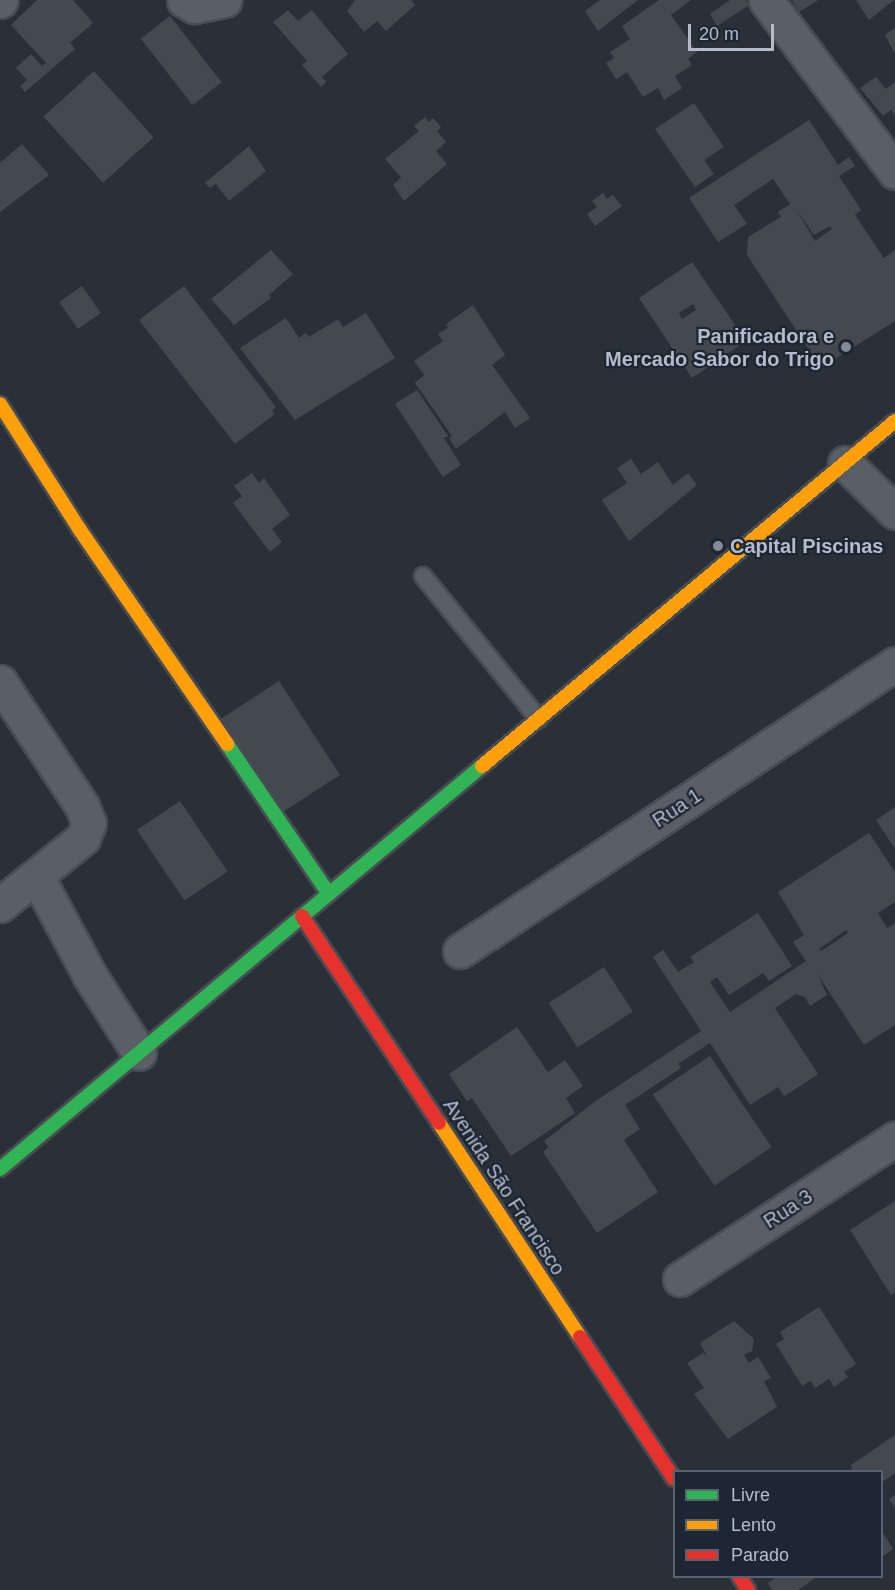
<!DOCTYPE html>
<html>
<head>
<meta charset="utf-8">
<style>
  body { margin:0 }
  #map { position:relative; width:895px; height:1590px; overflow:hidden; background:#2a3038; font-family:Arial,sans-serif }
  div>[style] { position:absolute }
  .building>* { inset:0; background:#444950; transform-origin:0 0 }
  .roads { filter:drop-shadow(2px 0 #484c53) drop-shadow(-2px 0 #484c53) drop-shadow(0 2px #484c53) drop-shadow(0 -2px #484c53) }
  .lane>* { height:16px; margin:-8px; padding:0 8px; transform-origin:8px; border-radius:8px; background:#5a5e66 }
  .street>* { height:33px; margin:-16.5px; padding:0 16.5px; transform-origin:16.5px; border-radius:16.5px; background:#5a5e66 }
  .fast>* { height:14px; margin:-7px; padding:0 7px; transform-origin:7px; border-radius:7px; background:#30b455 }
  .slow>* { height:14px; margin:-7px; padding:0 7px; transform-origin:7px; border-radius:7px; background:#ff9f0a }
  .jam>* { height:14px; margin:-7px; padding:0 7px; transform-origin:7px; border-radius:7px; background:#e5322d }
  .dots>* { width:16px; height:16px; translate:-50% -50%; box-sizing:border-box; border:3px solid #1d2633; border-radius:50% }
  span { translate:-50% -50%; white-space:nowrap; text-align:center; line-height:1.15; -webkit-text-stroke:4.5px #1d2633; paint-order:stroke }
  .poi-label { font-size:20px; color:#b4bcc9; font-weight:700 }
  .right { translate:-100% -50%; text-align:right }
  .left { translate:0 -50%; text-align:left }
  .street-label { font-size:20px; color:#b4bcc9 }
  .legend { position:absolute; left:673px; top:1470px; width:210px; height:108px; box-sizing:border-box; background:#1d2633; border:2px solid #59626f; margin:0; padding:8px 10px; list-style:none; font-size:18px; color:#b4bcc9 }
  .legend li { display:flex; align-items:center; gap:12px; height:30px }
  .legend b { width:30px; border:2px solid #59626f }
  .scale { position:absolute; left:688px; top:24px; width:86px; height:27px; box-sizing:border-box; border:3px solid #b4bcc9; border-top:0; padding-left:8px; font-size:18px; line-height:21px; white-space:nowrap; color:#b4bcc9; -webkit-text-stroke:4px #1d2633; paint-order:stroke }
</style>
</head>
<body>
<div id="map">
  <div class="building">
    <div style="clip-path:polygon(37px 0,73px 0,93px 23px,70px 43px,75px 49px,25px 92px,20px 86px,27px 80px,16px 68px,31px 54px,42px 66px,46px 63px,11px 25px)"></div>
    <div style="clip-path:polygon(355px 0,411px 0,415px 5px,386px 31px,377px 21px,364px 32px,347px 11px)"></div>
    <div style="clip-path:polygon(600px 0,638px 0,598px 31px,585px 11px)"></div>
    <div style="clip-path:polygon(659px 0,691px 0,671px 15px,697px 52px,688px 59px,692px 65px,675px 76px,682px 88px,664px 100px,658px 88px,643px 97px,627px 72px,616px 79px,606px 63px,614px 58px,610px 52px,630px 39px,622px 26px)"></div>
    <div style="clip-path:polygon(730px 0,746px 0,749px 5px,717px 26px,710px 14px)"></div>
    <div style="clip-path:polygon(792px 0,818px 0,799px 12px)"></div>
    <div style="clip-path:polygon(856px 0,894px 0,869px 20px)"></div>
    <div style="clip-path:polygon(288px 10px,298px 21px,312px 10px,348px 54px,322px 77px,326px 82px,321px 87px,302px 65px,307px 61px,273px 22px)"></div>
    <div style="left:170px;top:16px;width:84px;height:37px;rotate:52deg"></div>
    <div style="clip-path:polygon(895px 28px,895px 54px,885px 35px)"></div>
    <div style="left:94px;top:71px;width:89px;height:68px;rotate:48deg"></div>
    <div style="clip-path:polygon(876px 77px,886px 89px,895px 82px,895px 116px,891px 110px,883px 116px,860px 88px)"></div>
    <div style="clip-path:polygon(694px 103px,724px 147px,704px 160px,714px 174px,695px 187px,655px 129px)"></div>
    <div style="clip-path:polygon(425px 117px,429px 122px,433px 118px,441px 127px,437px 131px,446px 142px,436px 151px,447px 164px,404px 201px,393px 185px,401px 177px,385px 159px,419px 131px,414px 126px)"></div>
    <div style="clip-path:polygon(evenodd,809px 120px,838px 165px,849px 157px,855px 166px,839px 176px,861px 210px,855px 215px,884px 258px,895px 250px,895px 321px,821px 368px,747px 255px,748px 237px,781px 217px,778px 212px,790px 204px,773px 179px,734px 205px,747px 224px,718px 242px,689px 198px,809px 120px,796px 209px,814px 235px,830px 226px,832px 229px,815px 241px,796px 209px)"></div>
    <div style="clip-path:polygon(22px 144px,49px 175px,0 212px,0 163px)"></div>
    <div style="clip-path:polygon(249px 146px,266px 171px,229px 201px,216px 184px,210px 188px,205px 183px)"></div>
    <div style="clip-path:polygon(603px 193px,607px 199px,613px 195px,622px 206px,595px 226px,587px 214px,597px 207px,592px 201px)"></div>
    <div style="clip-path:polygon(271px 250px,293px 274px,269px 295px,271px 298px,234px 325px,211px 299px)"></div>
    <div style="clip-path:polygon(evenodd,692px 262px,746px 341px,692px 378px,639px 298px,692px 262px,693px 304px,696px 310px,682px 319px,679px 313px,693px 304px)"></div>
    <div style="left:82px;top:286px;width:33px;height:28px;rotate:55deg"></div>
    <div style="clip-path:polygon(184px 286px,276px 407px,272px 411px,275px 414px,235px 444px,139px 320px)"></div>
    <div style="clip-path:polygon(473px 305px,505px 355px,492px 365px,530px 418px,515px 428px,505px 412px,456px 449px,449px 438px,452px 436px,415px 383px,424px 375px,414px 361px,443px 341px,438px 334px,448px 328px,446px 324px)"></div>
    <div style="clip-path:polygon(366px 313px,395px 358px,295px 420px,240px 348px,286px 318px,299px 338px,306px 333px,309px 337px,338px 319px,343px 327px)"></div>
    <div style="clip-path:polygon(417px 390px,448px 436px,444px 438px,461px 465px,443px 477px,395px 404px)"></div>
    <div style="clip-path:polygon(631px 459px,641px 474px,658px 462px,673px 485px,688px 473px,697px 485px,629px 541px,602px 500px,627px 483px,617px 468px)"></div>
    <div style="clip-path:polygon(252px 473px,259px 483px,264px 478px,290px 515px,272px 529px,282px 542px,270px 552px,233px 503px,242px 496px,234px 486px)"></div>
    <div style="left:279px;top:681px;width:112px;height:71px;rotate:57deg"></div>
    <div style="left:180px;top:801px;width:85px;height:52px;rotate:56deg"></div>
    <div style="clip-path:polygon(895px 807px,895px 849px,876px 820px)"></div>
    <div style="clip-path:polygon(evenodd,869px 833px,895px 872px,895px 902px,878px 913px,887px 928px,895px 923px,895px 1025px,864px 1045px,818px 975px,827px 995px,810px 1006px,805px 997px,796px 994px,775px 1008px,818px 1074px,794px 1090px,784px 1096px,778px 1087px,750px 1105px,710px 1043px,678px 1064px,681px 1068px,625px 1105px,640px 1129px,624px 1140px,658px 1192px,597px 1233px,543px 1152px,548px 1147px,544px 1141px,597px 1100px,701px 1031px,653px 957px,663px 950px,678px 972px,694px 962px,690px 957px,758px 913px,792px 966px,769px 981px,763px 973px,729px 995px,717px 977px,710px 982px,730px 1012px,806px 961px,793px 942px,804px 935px,778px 892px,869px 833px,846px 930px,848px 933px,821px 951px,819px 949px,846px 930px)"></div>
    <div style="left:604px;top:967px;width:53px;height:66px;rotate:57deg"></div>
    <div style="clip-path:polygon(517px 1027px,548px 1072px,565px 1060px,583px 1086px,566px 1098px,575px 1113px,511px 1156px,472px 1098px,467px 1101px,449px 1074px)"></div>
    <div style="left:710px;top:1056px;width:110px;height:69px;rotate:56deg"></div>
    <div style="clip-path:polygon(895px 1201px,895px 1292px,891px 1295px,850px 1230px)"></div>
    <div style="clip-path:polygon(819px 1307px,856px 1364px,844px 1372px,848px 1377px,834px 1387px,829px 1379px,815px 1388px,811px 1381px,802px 1386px,776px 1344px,784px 1339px,780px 1332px)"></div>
    <div style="clip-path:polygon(734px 1321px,754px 1339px,752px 1351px,744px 1355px,749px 1363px,758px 1357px,771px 1378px,764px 1381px,777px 1407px,728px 1439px,694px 1394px,704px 1388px,687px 1363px,703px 1353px,707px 1356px,700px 1343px)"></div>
    <div style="clip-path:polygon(895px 1435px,895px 1473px,882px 1482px,882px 1472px,853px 1472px,851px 1465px)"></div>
    <div style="clip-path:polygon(895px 1495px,895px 1508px,889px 1499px)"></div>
    <div style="clip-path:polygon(882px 1531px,893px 1549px,882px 1557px)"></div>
    <div style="clip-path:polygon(778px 1576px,818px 1576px,798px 1590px,772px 1590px,768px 1583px)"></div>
  </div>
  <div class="roads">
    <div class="lane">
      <div style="left:423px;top:576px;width:184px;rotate:51deg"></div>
    </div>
    <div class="street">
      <div style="left:184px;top:0;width:12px;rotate:31deg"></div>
      <div style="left:194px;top:6px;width:31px;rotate:-11deg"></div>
      <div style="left:766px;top:0;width:215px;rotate:53.1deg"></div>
      <div style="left:0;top:1px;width:1px;rotate:-45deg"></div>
      <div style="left:845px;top:463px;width:70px;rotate:44.4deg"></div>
      <div style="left:0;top:682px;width:149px;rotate:56.5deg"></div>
      <div style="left:82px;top:806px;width:18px;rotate:68deg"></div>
      <div style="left:89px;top:823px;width:16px;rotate:112deg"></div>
      <div style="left:83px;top:838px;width:107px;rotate:141.1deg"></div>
      <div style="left:37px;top:877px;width:112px;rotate:61.8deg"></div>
      <div style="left:90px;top:976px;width:91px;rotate:57.5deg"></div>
      <div style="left:460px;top:951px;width:521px;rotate:-33.42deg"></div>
      <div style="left:680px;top:1279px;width:257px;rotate:-33.1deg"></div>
    </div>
    <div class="fast">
      <div style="left:227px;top:744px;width:181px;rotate:55.8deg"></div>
      <div style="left:0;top:1169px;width:628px;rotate:-39.9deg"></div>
    </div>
    <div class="slow">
      <div style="left:0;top:404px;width:149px;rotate:57.6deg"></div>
      <div style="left:80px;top:530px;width:260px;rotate:55.5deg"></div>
      <div style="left:482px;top:766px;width:538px;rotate:-39.87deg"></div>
      <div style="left:439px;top:1123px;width:256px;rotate:56.6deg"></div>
    </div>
    <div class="jam">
      <div style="left:302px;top:916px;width:248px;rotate:56.5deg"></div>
      <div style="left:580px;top:1337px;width:170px;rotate:56.5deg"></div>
      <div style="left:739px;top:1576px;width:17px;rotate:57deg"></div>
    </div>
  </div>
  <div class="dots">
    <div style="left:846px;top:347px;background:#848b96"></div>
    <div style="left:718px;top:546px;background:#848b96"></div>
  </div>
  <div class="poi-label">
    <span class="right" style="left:834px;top:348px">Panificadora e<br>Mercado Sabor do Trigo</span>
    <span class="left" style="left:730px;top:546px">Capital Piscinas</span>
  </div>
  <div class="street-label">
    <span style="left:677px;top:808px;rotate:-33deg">Rua 1</span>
    <span style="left:504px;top:1187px;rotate:57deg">Avenida São Francisco</span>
    <span style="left:788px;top:1209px;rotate:-33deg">Rua 3</span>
  </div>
  <ul class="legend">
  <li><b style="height:8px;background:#30b455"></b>Livre</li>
  <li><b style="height:8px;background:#ff9f0a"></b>Lento</li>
  <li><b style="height:8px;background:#e5322d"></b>Parado</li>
  </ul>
  <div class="scale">20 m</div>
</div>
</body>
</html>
